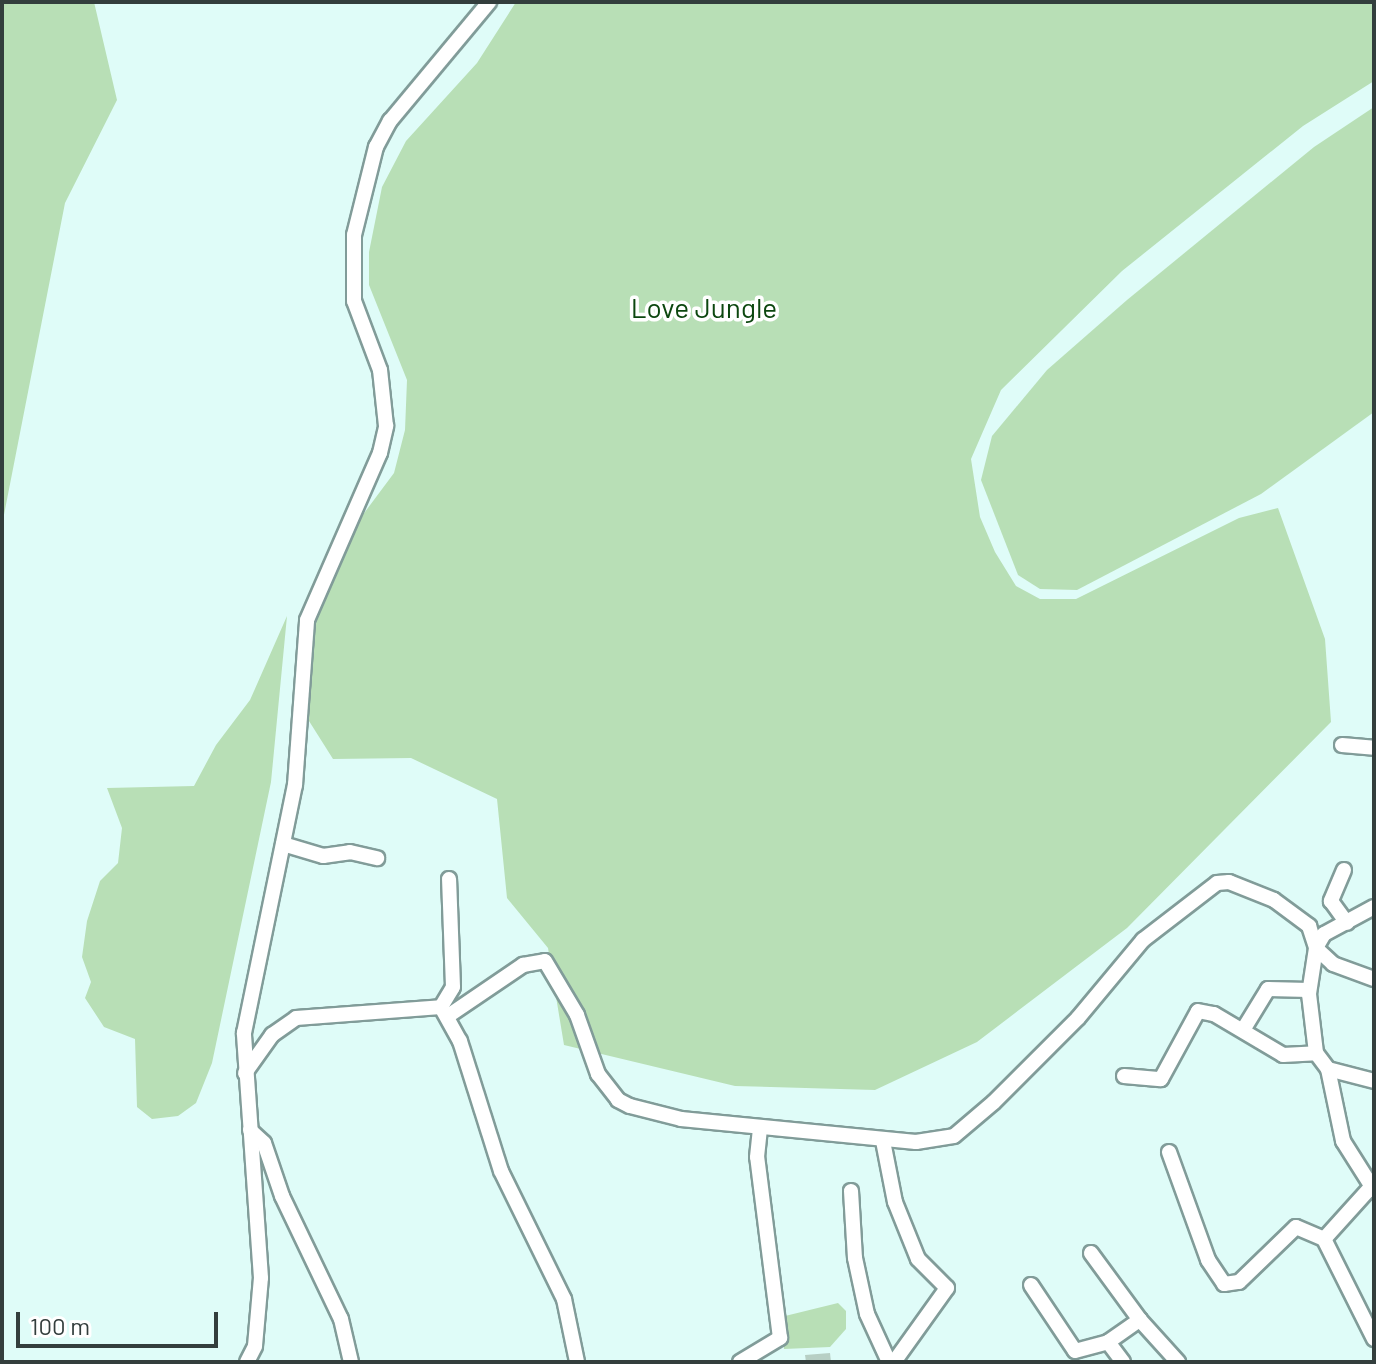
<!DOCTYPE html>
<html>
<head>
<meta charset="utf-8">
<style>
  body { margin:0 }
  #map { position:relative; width:1376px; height:1364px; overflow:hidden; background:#dffcf8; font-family:Barlow,sans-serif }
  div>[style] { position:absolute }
  .green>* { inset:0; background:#b8dfb6 }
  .building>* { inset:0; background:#b7cfc4 }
  .roads { filter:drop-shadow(2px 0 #819c99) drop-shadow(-2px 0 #819c99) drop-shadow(0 2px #819c99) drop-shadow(0 -2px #819c99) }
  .minor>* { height:14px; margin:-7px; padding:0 7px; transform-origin:7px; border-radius:7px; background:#fff }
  span { translate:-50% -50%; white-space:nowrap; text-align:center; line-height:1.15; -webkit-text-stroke:7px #fff; paint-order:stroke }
  .park-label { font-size:28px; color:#0c470f }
  .frame { position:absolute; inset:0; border:4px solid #333e3d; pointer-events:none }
  .scale { position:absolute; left:16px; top:1312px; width:202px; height:36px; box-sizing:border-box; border:4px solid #333e3d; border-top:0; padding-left:10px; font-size:24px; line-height:28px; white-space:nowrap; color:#333e3d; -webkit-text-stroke:6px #fff; paint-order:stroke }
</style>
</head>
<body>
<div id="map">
  <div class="green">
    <div style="clip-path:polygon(2px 2px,94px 2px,117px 100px,65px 203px,2px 525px)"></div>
    <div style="clip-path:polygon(516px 2px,1374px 2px,1374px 81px,1303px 126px,1122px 271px,1001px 390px,971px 459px,980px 517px,995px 552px,1016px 586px,1040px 599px,1076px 599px,1239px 518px,1278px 508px,1325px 639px,1331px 722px,1127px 928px,977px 1042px,875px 1090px,735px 1086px,564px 1045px,548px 948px,507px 898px,497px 799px,411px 758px,333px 759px,309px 721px,310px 635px,350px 532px,394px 473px,405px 430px,407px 380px,369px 285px,369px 252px,382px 187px,406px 141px,477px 63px)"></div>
    <div style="clip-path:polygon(1374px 107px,1374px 412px,1261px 494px,1077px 590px,1040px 589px,1018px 575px,981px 480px,992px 436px,1047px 370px,1127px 300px,1314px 147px)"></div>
    <div style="clip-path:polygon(287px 616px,271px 782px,212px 1063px,196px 1103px,178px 1116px,152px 1119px,137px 1107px,135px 1039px,104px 1027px,85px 998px,91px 982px,82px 957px,87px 921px,100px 881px,118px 863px,122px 828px,107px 788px,194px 786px,216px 745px,250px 700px)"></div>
    <div style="clip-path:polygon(838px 1303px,846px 1311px,846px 1329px,830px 1347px,784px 1349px,781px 1317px)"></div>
  </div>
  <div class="building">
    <div style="clip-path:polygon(830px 1353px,831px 1362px,806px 1362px,805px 1355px)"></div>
  </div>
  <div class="roads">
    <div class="minor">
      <div style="left:1342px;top:745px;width:32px;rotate:5deg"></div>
      <div style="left:283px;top:844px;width:42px;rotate:16.7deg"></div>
      <div style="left:323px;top:856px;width:27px;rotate:-8deg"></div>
      <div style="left:350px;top:852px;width:28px;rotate:13deg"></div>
      <div style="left:1344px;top:870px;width:34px;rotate:113deg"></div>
      <div style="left:1331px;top:901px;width:27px;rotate:54deg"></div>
      <div style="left:1374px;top:907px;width:57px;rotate:151.6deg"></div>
      <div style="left:1324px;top:934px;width:16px;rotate:120deg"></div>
      <div style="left:1316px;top:948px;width:47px;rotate:98.7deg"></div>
      <div style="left:1309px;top:994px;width:59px;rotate:83.2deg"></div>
      <div style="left:1316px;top:1053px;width:20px;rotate:53deg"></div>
      <div style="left:1328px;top:1069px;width:74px;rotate:78.2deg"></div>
      <div style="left:1343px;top:1141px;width:58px;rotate:57.7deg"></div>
      <div style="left:441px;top:1007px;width:23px;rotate:-59deg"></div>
      <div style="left:453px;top:987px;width:108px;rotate:-92.1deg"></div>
      <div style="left:448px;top:1016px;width:91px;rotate:-34.2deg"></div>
      <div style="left:523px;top:965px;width:22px;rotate:-10deg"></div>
      <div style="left:545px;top:961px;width:63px;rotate:59.3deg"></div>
      <div style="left:577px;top:1015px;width:63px;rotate:70.4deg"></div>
      <div style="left:598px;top:1074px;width:33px;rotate:52deg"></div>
      <div style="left:618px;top:1100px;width:13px;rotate:27deg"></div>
      <div style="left:630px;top:1106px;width:53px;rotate:14.3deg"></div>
      <div style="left:681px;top:1119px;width:236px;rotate:5.6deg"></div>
      <div style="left:916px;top:1142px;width:38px;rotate:-9deg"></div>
      <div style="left:954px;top:1136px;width:52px;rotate:-40.4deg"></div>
      <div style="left:994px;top:1102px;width:119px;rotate:-45deg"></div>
      <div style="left:1078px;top:1018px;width:102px;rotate:-50.2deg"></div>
      <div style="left:1143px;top:940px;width:93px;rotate:-37.6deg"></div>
      <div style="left:1217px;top:883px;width:12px;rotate:-5deg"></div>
      <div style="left:1229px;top:882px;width:48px;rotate:21.8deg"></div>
      <div style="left:1274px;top:900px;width:44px;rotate:36.6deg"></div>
      <div style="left:1309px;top:926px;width:23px;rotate:72deg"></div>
      <div style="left:1316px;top:948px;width:23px;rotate:43deg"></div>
      <div style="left:1333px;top:964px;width:44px;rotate:20.1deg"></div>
      <div style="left:1243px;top:1030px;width:48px;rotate:-58.6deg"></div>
      <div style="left:1268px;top:989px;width:41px;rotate:1.4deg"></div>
      <div style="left:1328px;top:1069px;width:48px;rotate:14.6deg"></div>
      <div style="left:245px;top:1073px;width:47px;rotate:-54.6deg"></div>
      <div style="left:272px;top:1035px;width:29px;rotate:-35deg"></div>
      <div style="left:296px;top:1018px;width:145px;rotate:-4.3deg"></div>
      <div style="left:441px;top:1007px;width:39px;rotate:61deg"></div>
      <div style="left:460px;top:1041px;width:136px;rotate:72.5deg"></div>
      <div style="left:501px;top:1171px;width:143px;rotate:63.8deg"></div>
      <div style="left:564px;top:1299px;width:64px;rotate:78.3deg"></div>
      <div style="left:1124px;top:1076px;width:37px;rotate:5deg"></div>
      <div style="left:1161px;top:1079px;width:77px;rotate:-61.4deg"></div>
      <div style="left:1198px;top:1011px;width:16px;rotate:11deg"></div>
      <div style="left:1214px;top:1014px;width:80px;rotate:30.7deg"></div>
      <div style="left:1283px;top:1055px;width:33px;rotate:-3deg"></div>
      <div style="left:250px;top:1130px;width:19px;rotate:43deg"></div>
      <div style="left:264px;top:1143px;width:56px;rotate:71.2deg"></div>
      <div style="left:282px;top:1196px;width:136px;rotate:64.4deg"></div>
      <div style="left:341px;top:1319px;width:44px;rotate:76.9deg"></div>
      <div style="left:883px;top:1141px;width:62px;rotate:78.9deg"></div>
      <div style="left:895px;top:1202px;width:61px;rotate:68deg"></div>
      <div style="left:918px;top:1259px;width:41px;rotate:45deg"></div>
      <div style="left:947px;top:1288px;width:91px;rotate:125.6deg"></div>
      <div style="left:1169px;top:1152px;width:115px;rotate:70.1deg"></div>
      <div style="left:1208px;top:1260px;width:29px;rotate:56deg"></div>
      <div style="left:1224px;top:1284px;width:15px;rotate:-8deg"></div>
      <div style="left:1239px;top:1282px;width:79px;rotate:-44deg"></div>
      <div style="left:1296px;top:1227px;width:30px;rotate:23deg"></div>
      <div style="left:1371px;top:1187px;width:70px;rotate:132.1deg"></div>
      <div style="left:1324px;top:1239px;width:112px;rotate:63.4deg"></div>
      <div style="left:851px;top:1191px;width:67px;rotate:86.6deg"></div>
      <div style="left:855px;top:1258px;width:57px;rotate:77.9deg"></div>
      <div style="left:867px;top:1314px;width:53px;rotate:65.4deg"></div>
      <div style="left:1031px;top:1285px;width:79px;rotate:56.3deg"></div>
      <div style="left:1075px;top:1351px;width:34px;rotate:-15deg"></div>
      <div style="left:1108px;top:1342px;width:39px;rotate:-35deg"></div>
      <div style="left:1140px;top:1320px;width:83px;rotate:-126.2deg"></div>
      <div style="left:1140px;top:1320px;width:57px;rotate:47.9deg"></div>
      <div style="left:1108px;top:1342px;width:25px;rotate:53deg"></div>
      <div style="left:247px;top:1362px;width:18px;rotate:-63deg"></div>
      <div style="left:255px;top:1346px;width:68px;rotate:-85deg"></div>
      <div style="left:261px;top:1278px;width:246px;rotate:-94deg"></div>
      <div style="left:244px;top:1033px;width:253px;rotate:-78.4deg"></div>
      <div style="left:295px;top:785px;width:165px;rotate:-85.8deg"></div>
      <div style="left:307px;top:620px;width:182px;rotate:-66.4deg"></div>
      <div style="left:380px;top:453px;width:28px;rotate:-77deg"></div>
      <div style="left:386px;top:426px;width:56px;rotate:-96.1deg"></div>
      <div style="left:380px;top:370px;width:74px;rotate:-110.6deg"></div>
      <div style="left:354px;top:301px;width:66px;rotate:-90deg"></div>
      <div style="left:354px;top:235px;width:91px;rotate:-76deg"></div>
      <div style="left:376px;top:147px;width:30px;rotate:-62deg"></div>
      <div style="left:390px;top:121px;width:155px;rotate:-50.2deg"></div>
      <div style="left:740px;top:1362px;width:47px;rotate:-31deg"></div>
      <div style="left:780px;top:1338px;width:182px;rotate:-97.2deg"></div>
      <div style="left:757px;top:1157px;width:29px;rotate:-84deg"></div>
    </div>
  </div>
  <div class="park-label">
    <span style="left:704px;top:307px">Love Jungle</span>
  </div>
  <div class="frame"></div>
  <div class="scale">100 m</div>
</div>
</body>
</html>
